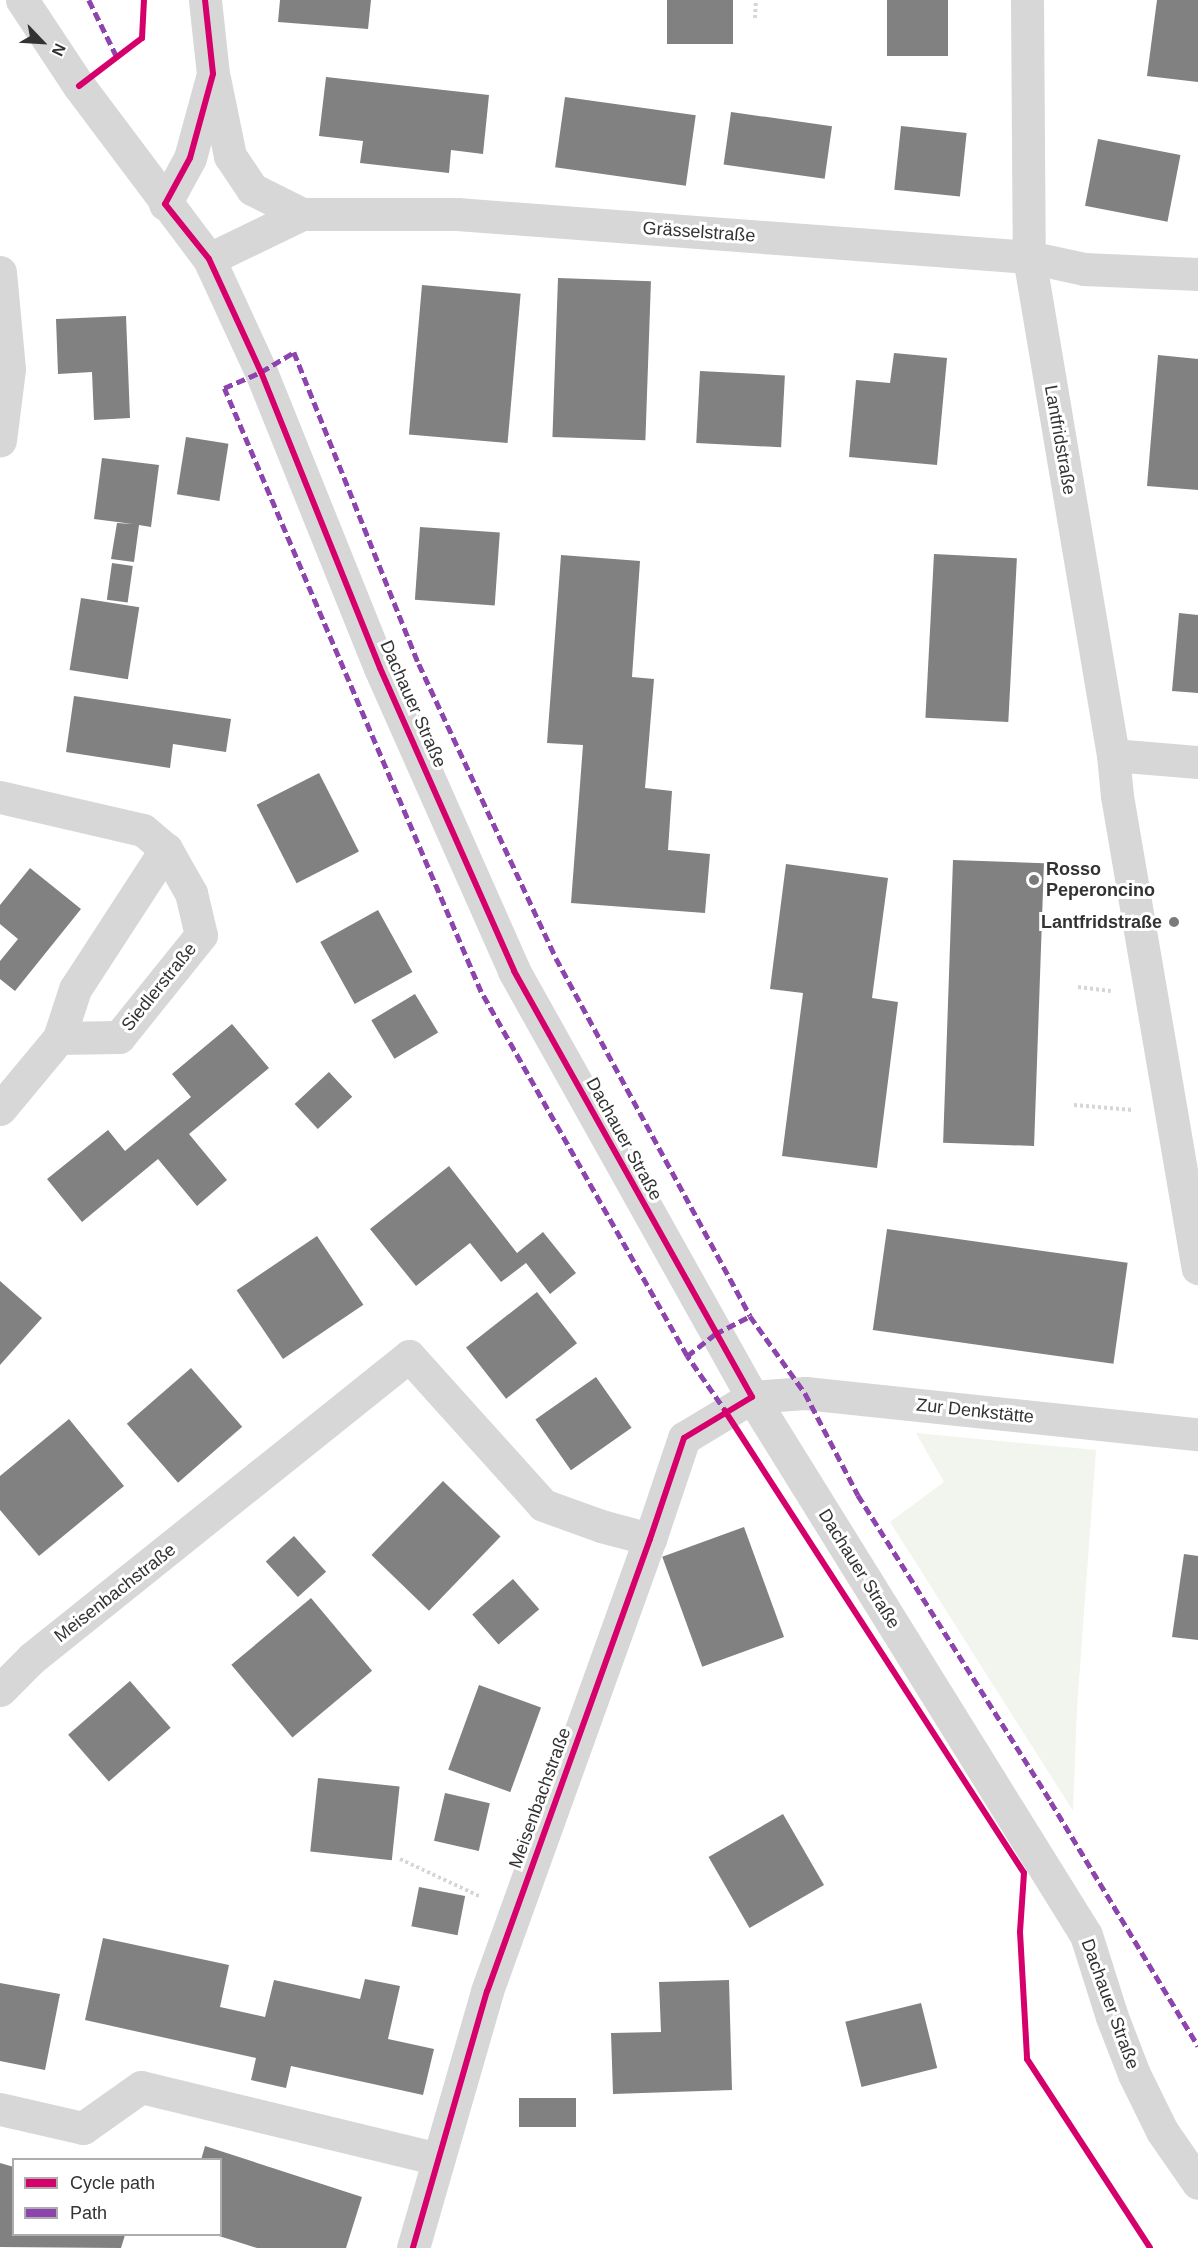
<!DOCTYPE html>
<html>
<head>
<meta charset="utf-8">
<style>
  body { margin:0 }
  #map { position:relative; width:1198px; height:2248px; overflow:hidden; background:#fff; font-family:Arial,sans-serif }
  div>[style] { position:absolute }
  .green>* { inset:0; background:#f1f5ed }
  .building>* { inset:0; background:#818181; transform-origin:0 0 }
  .path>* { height:4px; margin-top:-2px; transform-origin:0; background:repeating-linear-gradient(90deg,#d6d6d6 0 3px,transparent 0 6px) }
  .minor>* { height:33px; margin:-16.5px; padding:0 16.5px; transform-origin:16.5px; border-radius:16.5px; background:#d7d7d7 }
  .tertiary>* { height:33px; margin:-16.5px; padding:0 16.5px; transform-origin:16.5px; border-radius:16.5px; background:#d7d7d7 }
  .quiet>* { height:4.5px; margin-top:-2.25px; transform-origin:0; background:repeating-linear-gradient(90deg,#8e44ad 0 9px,transparent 0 13.5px) }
  .cycleway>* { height:6px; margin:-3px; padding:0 3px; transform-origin:3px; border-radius:3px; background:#d6006c }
  .dots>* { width:16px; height:16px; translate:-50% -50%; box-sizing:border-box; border:3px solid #fff; border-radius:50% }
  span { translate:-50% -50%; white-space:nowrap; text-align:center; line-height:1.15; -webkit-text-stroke:6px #fff; paint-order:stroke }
  .street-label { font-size:18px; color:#333 }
  .poi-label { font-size:18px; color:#333; font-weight:700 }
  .left { translate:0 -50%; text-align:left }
  .right { translate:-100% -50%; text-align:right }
  .legend { position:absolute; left:12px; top:2158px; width:210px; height:78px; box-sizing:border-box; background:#fff; border:2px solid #adadad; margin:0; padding:8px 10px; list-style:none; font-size:18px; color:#333 }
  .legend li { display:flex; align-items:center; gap:12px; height:30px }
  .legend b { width:30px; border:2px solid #adadad }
  .north { position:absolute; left:12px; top:12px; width:60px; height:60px; -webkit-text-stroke:4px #fff; paint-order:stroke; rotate:115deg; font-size:16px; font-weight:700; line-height:24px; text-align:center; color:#333 }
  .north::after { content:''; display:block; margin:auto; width:21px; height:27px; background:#333; clip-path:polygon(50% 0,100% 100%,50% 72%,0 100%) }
</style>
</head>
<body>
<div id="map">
  <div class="green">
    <div style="clip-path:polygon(916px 1433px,1096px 1450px,1077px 1707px,1073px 1811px,890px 1522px,944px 1482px)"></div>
  </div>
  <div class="building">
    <div style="clip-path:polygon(280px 0,371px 0,368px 29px,278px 22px)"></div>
    <div style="left:667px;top:0;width:66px;height:44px"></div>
    <div style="left:887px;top:0;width:61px;height:56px"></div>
    <div style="clip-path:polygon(1157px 0,1198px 0,1198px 82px,1147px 76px)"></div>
    <div style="clip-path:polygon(326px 77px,489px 95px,483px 154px,451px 150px,449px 173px,360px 163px,363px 141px,319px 136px)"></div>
    <div style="left:565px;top:97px;width:132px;height:71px;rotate:8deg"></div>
    <div style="left:731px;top:112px;width:102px;height:53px;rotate:8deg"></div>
    <div style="left:901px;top:126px;width:66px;height:64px;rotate:6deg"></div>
    <div style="left:1098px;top:139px;width:84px;height:68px;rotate:11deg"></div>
    <div style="left:558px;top:278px;width:93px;height:159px;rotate:2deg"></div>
    <div style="left:422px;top:285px;width:99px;height:150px;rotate:5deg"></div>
    <div style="clip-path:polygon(126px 316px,130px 418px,94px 420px,92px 372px,58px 374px,56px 319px)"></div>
    <div style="clip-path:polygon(894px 353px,947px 358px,937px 465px,849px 457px,856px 380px,890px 383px)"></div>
    <div style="clip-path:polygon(1158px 355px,1198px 359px,1198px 490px,1147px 486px)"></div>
    <div style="left:700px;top:371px;width:85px;height:72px;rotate:3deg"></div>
    <div style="left:186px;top:437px;width:43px;height:58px;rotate:9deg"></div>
    <div style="clip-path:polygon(102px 458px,159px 465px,151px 527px,139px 525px,134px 562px,111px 559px,117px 523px,133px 524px,94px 519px)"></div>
    <div style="left:420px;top:527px;width:80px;height:73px;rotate:4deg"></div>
    <div style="left:934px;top:554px;width:83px;height:164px;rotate:3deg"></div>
    <div style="clip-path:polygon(561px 555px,640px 561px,632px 677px,654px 679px,645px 788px,672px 791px,668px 850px,710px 854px,705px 913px,571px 903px,583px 745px,547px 743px)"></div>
    <div style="left:112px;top:563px;width:21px;height:37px;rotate:8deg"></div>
    <div style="left:81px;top:598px;width:59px;height:73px;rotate:9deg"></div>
    <div style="clip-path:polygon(1179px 613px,1198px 615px,1198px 693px,1172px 691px)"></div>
    <div style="clip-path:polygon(74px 696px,231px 719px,226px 752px,173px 744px,170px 768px,66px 752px)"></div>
    <div style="left:319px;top:773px;width:88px;height:70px;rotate:63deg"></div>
    <div style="left:953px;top:860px;width:91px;height:283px;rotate:2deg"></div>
    <div style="clip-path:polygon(786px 864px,888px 878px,872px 998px,898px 1002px,877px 1168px,782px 1156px,803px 993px,770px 989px)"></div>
    <div style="clip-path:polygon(30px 868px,81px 909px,15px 991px,0 979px,0 961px,18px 939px,0 924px,0 905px)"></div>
    <div style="left:378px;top:910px;width:71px;height:66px;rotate:61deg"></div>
    <div style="left:415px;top:994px;width:45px;height:51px;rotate:59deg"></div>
    <div style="clip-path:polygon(232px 1024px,269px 1068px,189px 1134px,227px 1180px,197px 1206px,158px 1159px,82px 1222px,47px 1179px,108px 1130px,125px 1151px,191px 1097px,172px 1074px)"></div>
    <div style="left:329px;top:1072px;width:34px;height:47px;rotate:47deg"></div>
    <div style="clip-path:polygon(449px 1166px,517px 1253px,543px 1232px,576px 1273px,550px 1294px,526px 1263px,501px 1282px,470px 1243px,416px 1286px,370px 1229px)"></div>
    <div style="left:887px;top:1229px;width:243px;height:102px;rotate:8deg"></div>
    <div style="left:317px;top:1236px;width:83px;height:97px;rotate:56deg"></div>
    <div style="clip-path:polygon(0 1281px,42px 1318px,0 1365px)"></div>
    <div style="left:537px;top:1292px;width:65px;height:90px;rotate:52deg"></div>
    <div style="left:191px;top:1368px;width:78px;height:85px;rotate:49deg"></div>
    <div style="left:596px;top:1377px;width:62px;height:74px;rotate:55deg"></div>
    <div style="clip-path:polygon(69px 1419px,124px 1486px,39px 1556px,0 1510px,0 1476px)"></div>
    <div style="left:443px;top:1481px;width:80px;height:103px;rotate:44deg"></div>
    <div style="left:744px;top:1527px;width:117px;height:87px;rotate:70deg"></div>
    <div style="left:294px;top:1536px;width:48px;height:38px;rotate:48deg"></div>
    <div style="clip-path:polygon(1184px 1554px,1198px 1556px,1198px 1640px,1172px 1637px)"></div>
    <div style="left:513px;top:1579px;width:40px;height:54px;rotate:49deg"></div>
    <div style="left:311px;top:1598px;width:95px;height:104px;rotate:50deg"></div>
    <div style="left:130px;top:1681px;width:62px;height:82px;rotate:49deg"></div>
    <div style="left:479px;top:1685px;width:66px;height:90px;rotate:20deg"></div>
    <div style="left:318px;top:1778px;width:82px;height:74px;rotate:6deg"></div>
    <div style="left:445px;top:1793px;width:46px;height:49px;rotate:13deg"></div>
    <div style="left:783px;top:1814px;width:82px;height:86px;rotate:60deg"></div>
    <div style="left:419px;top:1887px;width:47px;height:40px;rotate:11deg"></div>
    <div style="clip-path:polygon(103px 1938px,229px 1965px,220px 2007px,265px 2017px,274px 1980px,360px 1999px,365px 1979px,400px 1986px,388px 2039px,434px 2049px,423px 2095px,291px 2066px,286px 2088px,251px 2080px,256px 2058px,85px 2020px)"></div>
    <div style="clip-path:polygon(729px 1980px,732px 2090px,613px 2094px,611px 2033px,661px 2032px,659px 1982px)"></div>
    <div style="clip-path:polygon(0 1983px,60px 1994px,45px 2070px,0 2061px)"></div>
    <div style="left:921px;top:2003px;width:67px;height:78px;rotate:76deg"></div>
    <div style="left:519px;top:2098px;width:57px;height:29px"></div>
    <div style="clip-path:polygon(205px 2146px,362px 2197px,346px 2248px,257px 2248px,216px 2235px,220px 2235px,220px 2160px,201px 2160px)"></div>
    <div style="clip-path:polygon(0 2163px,14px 2167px,14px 2235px,125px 2235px,121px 2248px,0 2247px)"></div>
  </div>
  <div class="path">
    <div style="left:755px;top:18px;width:18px;rotate:-87deg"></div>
    <div style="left:1078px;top:987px;width:33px;rotate:7deg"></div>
    <div style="left:1074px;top:1105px;width:59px;rotate:4.8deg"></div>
    <div style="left:400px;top:1859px;width:89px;rotate:25.1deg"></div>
  </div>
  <div class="minor">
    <div style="left:1027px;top:0;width:257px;rotate:89.6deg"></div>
    <div style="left:1029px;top:257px;width:505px;rotate:80.43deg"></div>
    <div style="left:1113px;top:755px;width:41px;rotate:84.4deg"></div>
    <div style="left:1117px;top:796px;width:479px;rotate:80.3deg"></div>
    <div style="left:214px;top:78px;width:80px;rotate:78.4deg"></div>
    <div style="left:230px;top:156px;width:40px;rotate:56deg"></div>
    <div style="left:252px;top:189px;width:56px;rotate:26.6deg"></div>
    <div style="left:165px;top:204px;width:52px;rotate:-61.5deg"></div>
    <div style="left:190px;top:158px;width:87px;rotate:-74.7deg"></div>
    <div style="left:213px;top:74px;width:74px;rotate:-96.2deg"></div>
    <div style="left:209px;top:259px;width:103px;rotate:-25.8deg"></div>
    <div style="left:302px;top:214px;width:155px"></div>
    <div style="left:457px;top:214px;width:574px;rotate:4.3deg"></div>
    <div style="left:1029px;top:257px;width:56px;rotate:12.3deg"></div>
    <div style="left:1084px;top:269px;width:114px;rotate:2.5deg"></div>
    <div style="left:0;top:272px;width:97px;rotate:84.7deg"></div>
    <div style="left:9px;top:369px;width:72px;rotate:97.2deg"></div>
    <div style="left:1113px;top:755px;width:85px;rotate:4.7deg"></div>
    <div style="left:0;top:797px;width:147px;rotate:13deg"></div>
    <div style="left:143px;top:830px;width:30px;rotate:40deg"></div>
    <div style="left:166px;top:849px;width:51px;rotate:60.4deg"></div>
    <div style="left:191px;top:893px;width:43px;rotate:76.6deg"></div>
    <div style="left:201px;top:935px;width:131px;rotate:128.8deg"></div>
    <div style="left:119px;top:1037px;width:60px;rotate:179deg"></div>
    <div style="left:0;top:1109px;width:92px;rotate:-50.3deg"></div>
    <div style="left:59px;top:1038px;width:52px;rotate:-71.9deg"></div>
    <div style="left:75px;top:989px;width:167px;rotate:-57deg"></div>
    <div style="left:0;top:1690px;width:45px;rotate:-45deg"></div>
    <div style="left:32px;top:1658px;width:483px;rotate:-38.7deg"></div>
    <div style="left:409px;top:1356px;width:200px;rotate:48deg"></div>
    <div style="left:543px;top:1505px;width:62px;rotate:19.9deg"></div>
    <div style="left:601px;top:1526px;width:51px;rotate:14.9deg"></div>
    <div style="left:0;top:2109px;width:85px;rotate:12.9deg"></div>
    <div style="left:83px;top:2128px;width:71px;rotate:-35.3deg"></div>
    <div style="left:141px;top:2087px;width:306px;rotate:13.6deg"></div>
    <div style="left:413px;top:2248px;width:267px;rotate:-73.9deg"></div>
    <div style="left:487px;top:1991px;width:480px;rotate:-70.2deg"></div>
    <div style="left:650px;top:1539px;width:107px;rotate:-71.4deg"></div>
    <div style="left:684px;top:1438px;width:79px;rotate:-31.1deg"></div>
    <div style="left:752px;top:1397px;width:53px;rotate:-4.3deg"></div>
    <div style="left:805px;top:1393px;width:395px;rotate:6deg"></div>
  </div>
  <div class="tertiary">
    <div style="left:22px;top:0;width:103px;rotate:56.5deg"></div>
    <div style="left:79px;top:86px;width:216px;rotate:53.1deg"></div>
    <div style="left:209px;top:259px;width:124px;rotate:65.3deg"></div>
    <div style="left:261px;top:372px;width:319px;rotate:68.1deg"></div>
    <div style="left:380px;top:668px;width:331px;rotate:66.1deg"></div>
    <div style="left:514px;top:971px;width:488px;rotate:60.8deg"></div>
    <div style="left:752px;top:1397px;width:633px;rotate:58.17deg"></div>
    <div style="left:1086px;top:1935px;width:86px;rotate:72.4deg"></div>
    <div style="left:1112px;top:2017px;width:61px;rotate:68.9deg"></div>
    <div style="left:1134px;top:2074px;width:64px;rotate:63.8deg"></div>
    <div style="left:1162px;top:2131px;width:63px;rotate:55.3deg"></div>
  </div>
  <div class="quiet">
    <div style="left:89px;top:0;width:64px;rotate:63.8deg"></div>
    <div style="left:687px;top:1356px;width:36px;rotate:-38deg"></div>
    <div style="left:715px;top:1334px;width:39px;rotate:-27deg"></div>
    <div style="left:728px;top:1415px;width:72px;rotate:-124.8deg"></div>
    <div style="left:687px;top:1356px;width:418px;rotate:-119.5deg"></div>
    <div style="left:481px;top:992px;width:656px;rotate:-113.05deg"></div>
    <div style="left:224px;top:388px;width:40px;rotate:-23.4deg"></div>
    <div style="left:261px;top:372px;width:39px;rotate:-31deg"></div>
    <div style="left:294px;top:352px;width:336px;rotate:68.2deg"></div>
    <div style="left:419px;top:664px;width:324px;rotate:65deg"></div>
    <div style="left:556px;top:958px;width:407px;rotate:61.5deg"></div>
    <div style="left:750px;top:1316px;width:95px;rotate:54.5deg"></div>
    <div style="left:805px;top:1393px;width:115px;rotate:62.5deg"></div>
    <div style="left:858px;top:1495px;width:363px;rotate:57.8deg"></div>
    <div style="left:1051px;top:1802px;width:285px;rotate:58.9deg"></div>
  </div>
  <div class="cycleway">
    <div style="left:205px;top:0;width:74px;rotate:83.8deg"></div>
    <div style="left:213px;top:74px;width:87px;rotate:105.3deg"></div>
    <div style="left:190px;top:158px;width:52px;rotate:118.5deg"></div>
    <div style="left:165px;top:204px;width:70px;rotate:51.3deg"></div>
    <div style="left:209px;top:259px;width:124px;rotate:65.3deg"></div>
    <div style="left:261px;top:372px;width:319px;rotate:68.1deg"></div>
    <div style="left:380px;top:668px;width:331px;rotate:66.1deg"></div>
    <div style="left:514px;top:971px;width:488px;rotate:60.8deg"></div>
    <div style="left:752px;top:1397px;width:79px;rotate:148.9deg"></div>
    <div style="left:684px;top:1438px;width:107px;rotate:108.6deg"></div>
    <div style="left:650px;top:1539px;width:480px;rotate:109.8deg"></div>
    <div style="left:487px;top:1991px;width:267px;rotate:106.1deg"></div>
    <div style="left:79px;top:86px;width:79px;rotate:-37.3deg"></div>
    <div style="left:142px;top:38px;width:38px;rotate:-87deg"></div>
    <div style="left:725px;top:1411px;width:550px;rotate:57.09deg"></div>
    <div style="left:1024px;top:1873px;width:59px;rotate:93.9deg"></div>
    <div style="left:1020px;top:1932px;width:127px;rotate:86.8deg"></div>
    <div style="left:1027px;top:2059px;width:225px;rotate:56.9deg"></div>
  </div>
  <div class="dots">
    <div style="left:1034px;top:880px;background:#7a7a7a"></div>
    <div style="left:1174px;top:922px;background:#7a7a7a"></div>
  </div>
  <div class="street-label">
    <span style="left:699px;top:232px;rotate:4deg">Grässelstraße</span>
    <span style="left:1060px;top:440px;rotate:80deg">Lantfridstraße</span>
    <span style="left:413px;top:704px;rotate:66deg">Dachauer Straße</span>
    <span style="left:159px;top:987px;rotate:-51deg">Siedlerstraße</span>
    <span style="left:624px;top:1139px;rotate:61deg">Dachauer Straße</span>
    <span style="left:975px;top:1411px;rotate:6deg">Zur Denkstätte</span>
    <span style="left:859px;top:1569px;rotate:58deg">Dachauer Straße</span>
    <span style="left:115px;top:1593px;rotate:-38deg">Meisenbachstraße</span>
    <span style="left:540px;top:1798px;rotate:-70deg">Meisenbachstraße</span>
    <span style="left:1110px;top:2004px;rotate:70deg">Dachauer Straße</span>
  </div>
  <div class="poi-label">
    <span class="left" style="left:1046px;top:880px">Rosso<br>Peperoncino</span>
    <span class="right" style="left:1162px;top:922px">Lantfridstraße</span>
  </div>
  <ul class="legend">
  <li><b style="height:8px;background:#d6006c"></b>Cycle path</li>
  <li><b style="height:8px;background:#8e44ad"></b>Path</li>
  </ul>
  <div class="north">N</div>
</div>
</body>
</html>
